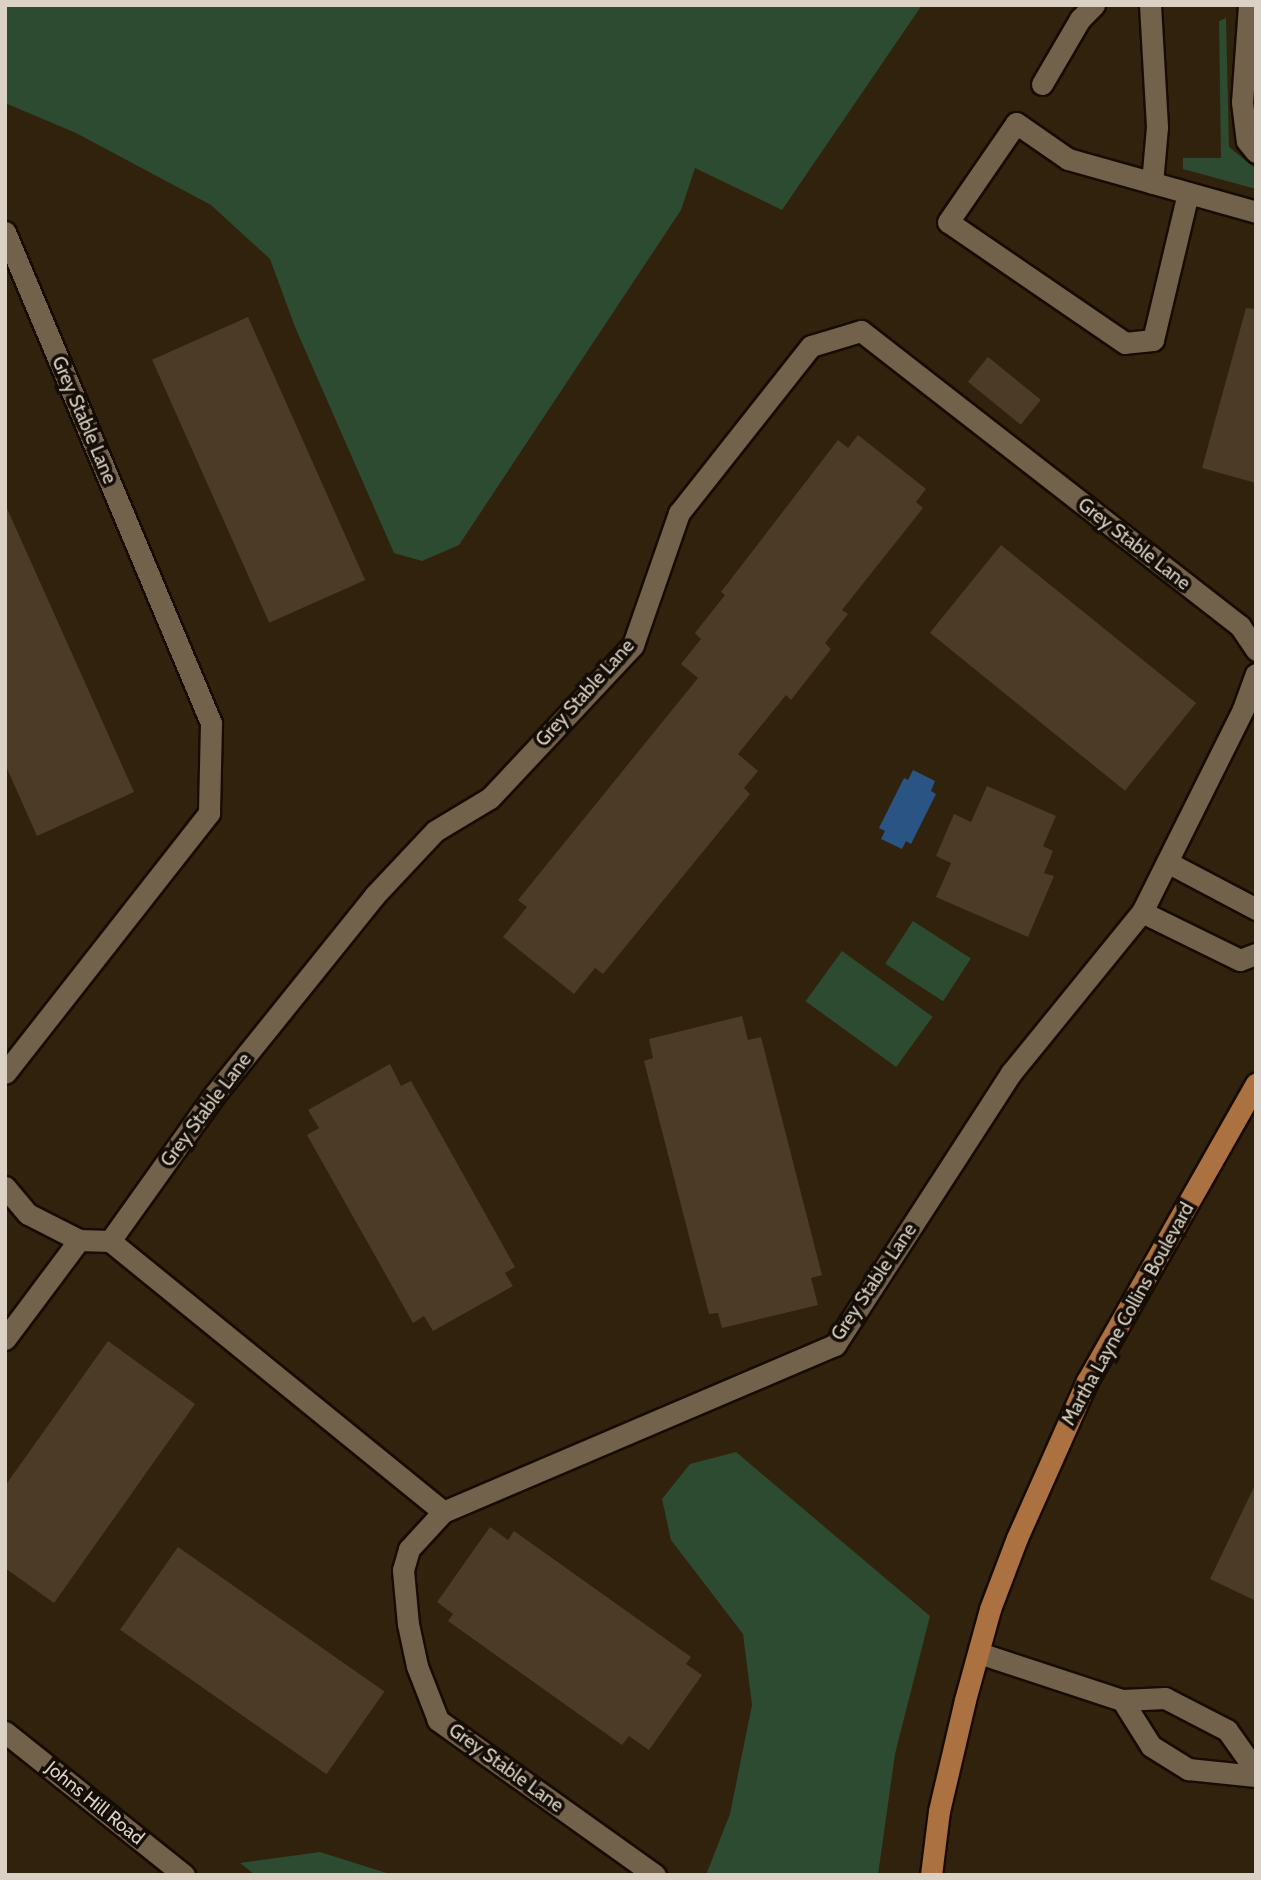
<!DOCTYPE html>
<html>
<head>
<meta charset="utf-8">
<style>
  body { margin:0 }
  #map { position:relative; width:1261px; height:1880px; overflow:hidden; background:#31220d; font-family:Cabin,sans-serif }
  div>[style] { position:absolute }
  .green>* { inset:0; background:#2c4b30; transform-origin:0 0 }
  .water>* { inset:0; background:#2a5484 }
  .building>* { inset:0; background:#4c3b27; transform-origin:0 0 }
  .roads { filter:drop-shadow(2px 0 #180b00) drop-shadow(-2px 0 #180b00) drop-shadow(0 2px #180b00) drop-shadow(0 -2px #180b00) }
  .minor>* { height:21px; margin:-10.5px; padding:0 10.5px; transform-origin:10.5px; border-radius:10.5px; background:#72614b }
  .major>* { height:21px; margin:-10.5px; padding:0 10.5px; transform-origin:10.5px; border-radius:10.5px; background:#ac7140 }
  span { translate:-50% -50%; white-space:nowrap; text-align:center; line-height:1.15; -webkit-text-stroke:7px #130d05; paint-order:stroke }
  .street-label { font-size:19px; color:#dbd2c5 }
  .frame { position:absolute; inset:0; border:7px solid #dbd2c5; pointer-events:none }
</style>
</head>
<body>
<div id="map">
  <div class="green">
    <div style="clip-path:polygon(5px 5px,922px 5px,782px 210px,695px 168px,681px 210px,459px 545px,422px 561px,394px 553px,295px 327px,270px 259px,211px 205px,76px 133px,5px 103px)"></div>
    <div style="clip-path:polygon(1226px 18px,1229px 147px,1256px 169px,1256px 189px,1183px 169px,1183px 158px,1221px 158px,1219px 21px)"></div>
    <div style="left:913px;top:921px;width:69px;height:51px;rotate:33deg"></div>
    <div style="left:842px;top:951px;width:112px;height:62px;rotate:36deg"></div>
    <div style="clip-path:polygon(736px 1452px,930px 1616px,895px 1754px,878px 1875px,706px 1875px,730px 1814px,752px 1705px,743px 1634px,671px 1540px,662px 1499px,690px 1464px)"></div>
    <div style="clip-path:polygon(320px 1852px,393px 1875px,255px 1875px,240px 1863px)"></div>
  </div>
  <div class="water">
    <div style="clip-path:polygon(913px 770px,935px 781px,931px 791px,936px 794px,911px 844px,906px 841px,902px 849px,881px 839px,885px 831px,879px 828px,904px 778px,908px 780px)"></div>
  </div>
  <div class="building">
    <div style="clip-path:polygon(1246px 308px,1256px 309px,1256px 483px,1202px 468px)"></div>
    <div style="left:248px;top:317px;width:288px;height:105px;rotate:66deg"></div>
    <div style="left:988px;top:357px;width:68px;height:32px;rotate:39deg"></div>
    <div style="clip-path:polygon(858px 435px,926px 489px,916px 502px,923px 508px,842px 610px,848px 614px,825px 643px,831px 649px,791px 700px,786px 695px,738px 754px,758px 771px,744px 788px,750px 794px,603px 974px,595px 968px,574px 994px,503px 937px,527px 907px,518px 900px,698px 678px,681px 664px,701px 639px,695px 633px,725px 595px,721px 592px,838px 440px,848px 448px)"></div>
    <div style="clip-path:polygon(5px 504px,134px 792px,37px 836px,5px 764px)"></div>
    <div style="left:1001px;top:545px;width:251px;height:113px;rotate:39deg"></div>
    <div style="clip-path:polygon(987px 786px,1056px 816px,1043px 846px,1053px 851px,1044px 873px,1054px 876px,1028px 937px,936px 897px,951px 863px,936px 856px,954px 814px,971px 822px)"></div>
    <div style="clip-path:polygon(742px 1016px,748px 1040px,761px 1037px,822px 1275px,811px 1278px,818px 1305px,722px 1328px,718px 1313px,709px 1314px,644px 1061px,653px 1058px,649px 1039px)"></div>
    <div style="clip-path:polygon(390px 1064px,401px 1086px,411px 1081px,515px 1267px,505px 1273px,513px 1286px,433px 1331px,424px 1316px,413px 1323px,307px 1135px,319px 1128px,308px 1110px)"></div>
    <div style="clip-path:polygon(108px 1341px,195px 1404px,54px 1603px,5px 1568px,5px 1486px)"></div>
    <div style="clip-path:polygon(1256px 1483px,1256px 1601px,1210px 1579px)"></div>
    <div style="clip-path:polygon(490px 1527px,508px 1540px,514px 1531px,691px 1657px,686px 1664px,702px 1675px,649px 1750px,629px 1736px,622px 1745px,448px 1621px,453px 1614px,437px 1602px)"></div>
    <div style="left:178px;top:1547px;width:252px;height:101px;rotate:35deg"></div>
  </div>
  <div class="roads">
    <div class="minor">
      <div style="left:1150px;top:5px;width:122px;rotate:86.7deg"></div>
      <div style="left:1157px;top:127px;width:56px;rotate:95.1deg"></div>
      <div style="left:1249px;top:5px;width:97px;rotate:94.1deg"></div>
      <div style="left:1242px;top:102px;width:39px;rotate:83deg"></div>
      <div style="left:1247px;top:141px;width:14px;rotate:51deg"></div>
      <div style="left:1042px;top:84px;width:75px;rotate:-59.7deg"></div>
      <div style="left:1080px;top:19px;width:20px;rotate:-45deg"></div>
      <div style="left:1188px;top:193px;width:151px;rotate:103.4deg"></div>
      <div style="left:1153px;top:340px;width:28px;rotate:174deg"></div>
      <div style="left:1125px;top:343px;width:214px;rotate:-145.6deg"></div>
      <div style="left:948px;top:222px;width:120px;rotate:-55.5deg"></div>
      <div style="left:1016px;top:123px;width:63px;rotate:34.7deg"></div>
      <div style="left:1068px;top:159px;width:195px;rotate:15.7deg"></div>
      <div style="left:5px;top:232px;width:532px;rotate:67.24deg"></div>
      <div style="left:211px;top:723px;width:90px;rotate:91.3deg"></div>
      <div style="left:209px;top:813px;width:330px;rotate:128.1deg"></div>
      <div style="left:1167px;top:862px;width:101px;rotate:27.8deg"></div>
      <div style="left:1142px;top:912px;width:109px;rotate:26.1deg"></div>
      <div style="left:1240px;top:960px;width:17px;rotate:-21deg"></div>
      <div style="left:5px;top:1187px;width:35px;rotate:50deg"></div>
      <div style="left:28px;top:1214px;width:57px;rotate:27deg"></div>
      <div style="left:79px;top:1240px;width:31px;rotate:2deg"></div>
      <div style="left:110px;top:1241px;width:181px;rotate:-54.5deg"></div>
      <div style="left:215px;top:1094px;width:254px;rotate:-51.2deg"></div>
      <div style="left:374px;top:896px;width:89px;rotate:-46.8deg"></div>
      <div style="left:435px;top:831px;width:64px;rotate:-31deg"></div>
      <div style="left:490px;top:798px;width:209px;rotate:-46.9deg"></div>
      <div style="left:633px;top:645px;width:140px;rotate:-70.8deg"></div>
      <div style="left:679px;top:513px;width:213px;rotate:-51.7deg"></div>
      <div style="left:811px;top:346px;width:52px;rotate:-16.7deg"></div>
      <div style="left:861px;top:331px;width:480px;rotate:37.9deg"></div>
      <div style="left:1240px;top:626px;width:29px;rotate:56deg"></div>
      <div style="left:110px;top:1241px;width:429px;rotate:39.1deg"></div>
      <div style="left:5px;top:1339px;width:124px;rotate:-53.2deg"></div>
      <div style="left:979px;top:1653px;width:151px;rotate:18.2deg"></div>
      <div style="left:1122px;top:1700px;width:43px;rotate:-2.7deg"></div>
      <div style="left:1165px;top:1698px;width:70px;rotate:27.3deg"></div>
      <div style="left:1227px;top:1730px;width:50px;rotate:54.7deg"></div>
      <div style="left:1122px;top:1700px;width:54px;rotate:57.8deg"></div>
      <div style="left:1151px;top:1746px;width:44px;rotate:31.9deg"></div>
      <div style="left:1188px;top:1769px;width:68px;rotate:5.9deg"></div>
      <div style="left:5px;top:1732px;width:229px;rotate:38.6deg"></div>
      <div style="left:655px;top:1875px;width:267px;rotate:-144.5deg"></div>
      <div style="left:438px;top:1720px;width:58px;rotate:-111.3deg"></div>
      <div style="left:417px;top:1666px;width:43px;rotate:-102.1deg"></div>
      <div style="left:408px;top:1624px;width:54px;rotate:-95.3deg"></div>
      <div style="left:403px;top:1570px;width:22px;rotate:-74deg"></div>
      <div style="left:409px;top:1549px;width:50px;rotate:-47.4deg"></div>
      <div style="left:443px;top:1512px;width:426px;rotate:-23.1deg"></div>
      <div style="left:835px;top:1345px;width:324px;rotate:-57.1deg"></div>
      <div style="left:1011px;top:1073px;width:208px;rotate:-50.9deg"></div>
      <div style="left:1142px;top:912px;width:227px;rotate:-63.5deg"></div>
      <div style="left:1243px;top:709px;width:37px;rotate:-70deg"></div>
    </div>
    <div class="major">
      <div style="left:931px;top:1875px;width:64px;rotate:-82.9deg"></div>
      <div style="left:939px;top:1811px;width:114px;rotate:-76.8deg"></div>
      <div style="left:965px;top:1700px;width:94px;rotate:-74.6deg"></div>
      <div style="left:990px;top:1609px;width:76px;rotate:-69.2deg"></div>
      <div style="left:1017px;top:1538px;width:172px;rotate:-66deg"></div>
      <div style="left:1087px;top:1381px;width:342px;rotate:-60.4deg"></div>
    </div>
  </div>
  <div class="street-label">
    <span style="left:84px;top:420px;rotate:67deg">Grey Stable Lane</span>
    <span style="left:1134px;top:544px;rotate:38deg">Grey Stable Lane</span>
    <span style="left:585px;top:693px;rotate:-48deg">Grey Stable Lane</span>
    <span style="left:206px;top:1110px;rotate:-53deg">Grey Stable Lane</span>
    <span style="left:874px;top:1282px;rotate:-56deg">Grey Stable Lane</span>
    <span style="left:1128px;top:1314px;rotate:-61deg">Martha Layne Collins Boulevard</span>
    <span style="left:506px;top:1768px;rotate:36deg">Grey Stable Lane</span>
    <span style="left:95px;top:1803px;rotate:39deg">Johns Hill Road</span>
  </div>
  <div class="frame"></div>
</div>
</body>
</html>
